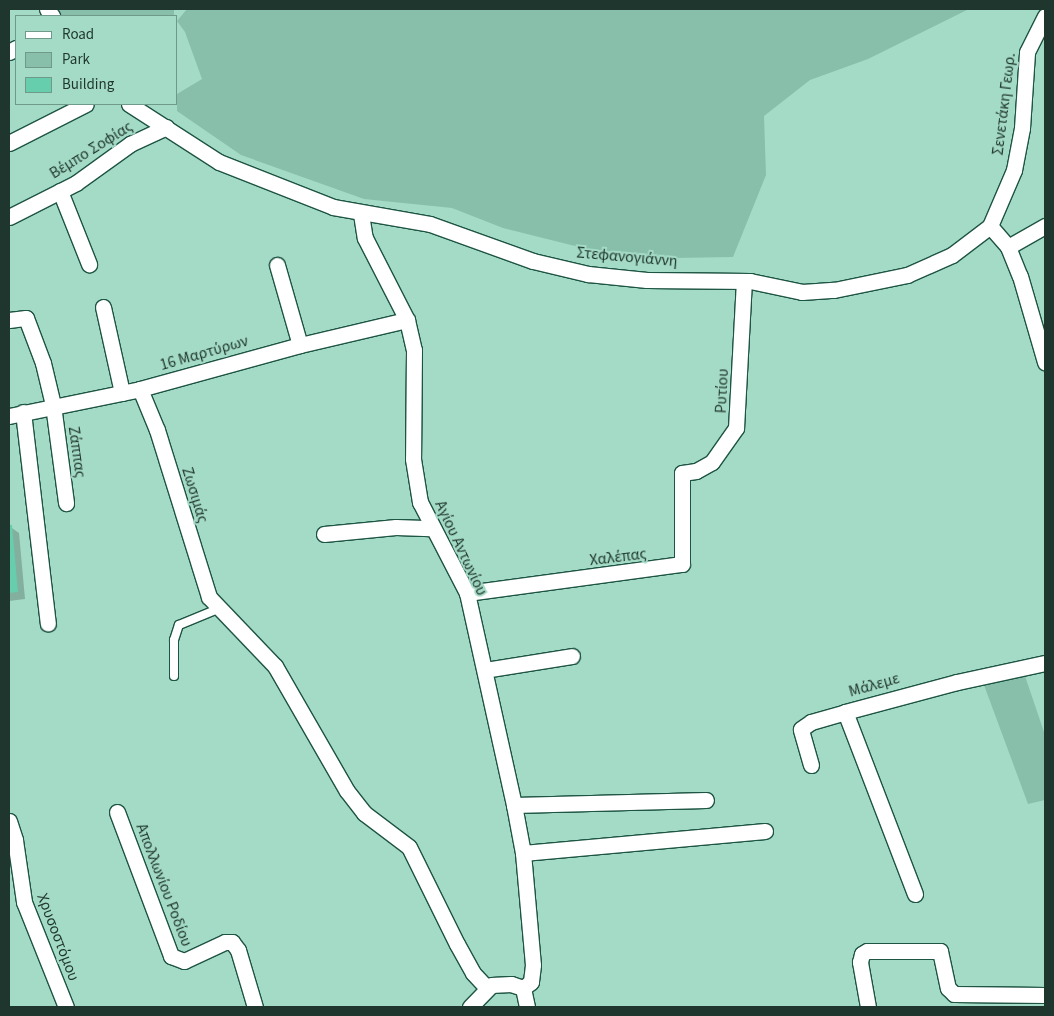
<!DOCTYPE html>
<html>
<head>
<meta charset="utf-8">
<style>
  body { margin:0 }
  #map { position:relative; width:1054px; height:1016px; overflow:hidden; background:#a4dbc6; font-family:"Source Sans 3",sans-serif }
  div>[style] { position:absolute }
  .green>* { inset:0; background:#87bfaa; transform-origin:0 0 }
  .shadow>* { inset:0; background:#0003 }
  .building>* { inset:0; background:#66ceac }
  .roads { filter:drop-shadow(1px 0 #1e5443) drop-shadow(-1px 0 #1e5443) drop-shadow(0 1px #1e5443) drop-shadow(0 -1px #1e5443) }
  .service>* { height:8px; margin:-4px; padding:0 4px; transform-origin:4px; border-radius:4px; background:#fff }
  .minor>* { height:15px; margin:-7.5px; padding:0 7.5px; transform-origin:7.5px; border-radius:7.5px; background:#fff }
  span { translate:-50% -50%; white-space:nowrap; text-align:center; line-height:1.15; -webkit-text-stroke:4px #a4dbc6; paint-order:stroke }
  .street-label { font-size:16px; color:#1f362e }
  .frame { position:absolute; inset:0; border:10px solid #1f362e; pointer-events:none }
  .legend { position:absolute; left:15px; top:15px; width:162px; height:90px; box-sizing:border-box; background:#a4dbc6; border:1px solid #6f9989; margin:0; padding:6px 9px; list-style:none; font-size:15px; color:#1f362e }
  .legend li { display:flex; align-items:center; gap:10px; height:25px }
  .legend b { width:25px; border:1px solid #6f9989 }
</style>
</head>
<body>
<div id="map">
  <div class="green">
    <div style="left:57px;top:9px;width:117px;height:8px"></div>
    <div style="clip-path:polygon(187px 9px,969px 9px,868px 59px,810px 80px,764px 116px,766px 175px,733px 257px,673px 258px,587px 249px,503px 228px,452px 208px,364px 199px,241px 155px,177px 111px,177px 94px,202px 79px,185px 32px,177px 21px)"></div>
    <div style="clip-path:polygon(1025px 676px,1045px 735px,1045px 800px,1028px 804px,984px 685px)"></div>
  </div>
  <div class="shadow">
    <div style="clip-path:polygon(9px 526px,19px 533px,25px 599px,9px 601px)"></div>
  </div>
  <div class="building">
    <div style="clip-path:polygon(9px 525px,12px 525px,18px 592px,9px 593px)"></div>
  </div>
  <div class="roads">
    <div class="service">
      <div style="left:174px;top:676px;width:36px;rotate:-90deg"></div>
      <div style="left:174px;top:640px;width:16px;rotate:-72deg"></div>
      <div style="left:179px;top:625px;width:42px;rotate:-22.3deg"></div>
    </div>
    <div class="minor">
      <div style="left:47px;top:9px;width:9px;rotate:54deg"></div>
      <div style="left:9px;top:52px;width:8px;rotate:-30deg"></div>
      <div style="left:129px;top:104px;width:107px;rotate:32.8deg"></div>
      <div style="left:219px;top:162px;width:123px;rotate:21.5deg"></div>
      <div style="left:333px;top:207px;width:98px;rotate:9.9deg"></div>
      <div style="left:430px;top:224px;width:109px;rotate:19.8deg"></div>
      <div style="left:533px;top:261px;width:57px;rotate:13.3deg"></div>
      <div style="left:588px;top:274px;width:59px;rotate:5.8deg"></div>
      <div style="left:647px;top:280px;width:103px;rotate:0.6deg"></div>
      <div style="left:750px;top:281px;width:53px;rotate:11.9deg"></div>
      <div style="left:802px;top:292px;width:32px;rotate:-4deg"></div>
      <div style="left:834px;top:290px;width:75px;rotate:-11.6deg"></div>
      <div style="left:907px;top:275px;width:49px;rotate:-24deg"></div>
      <div style="left:952px;top:255px;width:48px;rotate:-37.3deg"></div>
      <div style="left:990px;top:226px;width:28px;rotate:49deg"></div>
      <div style="left:1008px;top:247px;width:31px;rotate:68deg"></div>
      <div style="left:1020px;top:276px;width:90px;rotate:73.8deg"></div>
      <div style="left:9px;top:143px;width:86px;rotate:-26.9deg"></div>
      <div style="left:60px;top:191px;width:79px;rotate:68.3deg"></div>
      <div style="left:361px;top:214px;width:24px;rotate:81deg"></div>
      <div style="left:365px;top:238px;width:92px;rotate:62.9deg"></div>
      <div style="left:407px;top:320px;width:31px;rotate:77deg"></div>
      <div style="left:414px;top:350px;width:109px;rotate:90.5deg"></div>
      <div style="left:413px;top:459px;width:44px;rotate:80.8deg"></div>
      <div style="left:420px;top:502px;width:102px;rotate:62.7deg"></div>
      <div style="left:467px;top:593px;width:217px;rotate:77.5deg"></div>
      <div style="left:514px;top:805px;width:49px;rotate:79.4deg"></div>
      <div style="left:523px;top:853px;width:112px;rotate:84.9deg"></div>
      <div style="left:533px;top:965px;width:17px;rotate:97deg"></div>
      <div style="left:531px;top:982px;width:10px;rotate:143deg"></div>
      <div style="left:9px;top:217px;width:75px;rotate:-26.9deg"></div>
      <div style="left:76px;top:183px;width:67px;rotate:-35.8deg"></div>
      <div style="left:130px;top:144px;width:40px;rotate:-25deg"></div>
      <div style="left:990px;top:226px;width:61px;rotate:-66.8deg"></div>
      <div style="left:1014px;top:170px;width:43px;rotate:-79.2deg"></div>
      <div style="left:1022px;top:128px;width:76px;rotate:-86.2deg"></div>
      <div style="left:1027px;top:52px;width:40px;rotate:-63.4deg"></div>
      <div style="left:1008px;top:247px;width:43px;rotate:-29.6deg"></div>
      <div style="left:277px;top:265px;width:83px;rotate:74deg"></div>
      <div style="left:103px;top:307px;width:88px;rotate:77.5deg"></div>
      <div style="left:9px;top:320px;width:17px;rotate:-7deg"></div>
      <div style="left:26px;top:318px;width:48px;rotate:69.3deg"></div>
      <div style="left:43px;top:363px;width:43px;rotate:76.6deg"></div>
      <div style="left:53px;top:405px;width:99px;rotate:82.4deg"></div>
      <div style="left:140px;top:389px;width:44px;rotate:67.5deg"></div>
      <div style="left:157px;top:430px;width:175px;rotate:72.7deg"></div>
      <div style="left:209px;top:597px;width:95px;rotate:46.3deg"></div>
      <div style="left:275px;top:666px;width:144px;rotate:60.1deg"></div>
      <div style="left:347px;top:791px;width:28px;rotate:52deg"></div>
      <div style="left:364px;top:813px;width:56px;rotate:37.1deg"></div>
      <div style="left:409px;top:847px;width:108px;rotate:63.7deg"></div>
      <div style="left:457px;top:944px;width:33px;rotate:61deg"></div>
      <div style="left:473px;top:973px;width:19px;rotate:47deg"></div>
      <div style="left:23px;top:412px;width:213px;rotate:83.3deg"></div>
      <div style="left:9px;top:416px;width:134px;rotate:-11.6deg"></div>
      <div style="left:140px;top:389px;width:166px;rotate:-15.4deg"></div>
      <div style="left:300px;top:345px;width:110px;rotate:-13.2deg"></div>
      <div style="left:324px;top:534px;width:72px;rotate:-5.6deg"></div>
      <div style="left:396px;top:527px;width:35px;rotate:2deg"></div>
      <div style="left:467px;top:593px;width:217px;rotate:-7.7deg"></div>
      <div style="left:682px;top:564px;width:91px;rotate:-90deg"></div>
      <div style="left:682px;top:473px;width:14px;rotate:-8deg"></div>
      <div style="left:696px;top:471px;width:18px;rotate:-29deg"></div>
      <div style="left:712px;top:462px;width:42px;rotate:-54.8deg"></div>
      <div style="left:736px;top:428px;width:147px;rotate:-86.9deg"></div>
      <div style="left:485px;top:670px;width:88px;rotate:-9.1deg"></div>
      <div style="left:811px;top:765px;width:37px;rotate:-106deg"></div>
      <div style="left:801px;top:729px;width:12px;rotate:-35deg"></div>
      <div style="left:811px;top:722px;width:35px;rotate:-16deg"></div>
      <div style="left:514px;top:805px;width:192px;rotate:-1.5deg"></div>
      <div style="left:117px;top:812px;width:154px;rotate:69.4deg"></div>
      <div style="left:171px;top:956px;width:14px;rotate:21deg"></div>
      <div style="left:184px;top:961px;width:45px;rotate:-24.9deg"></div>
      <div style="left:225px;top:942px;width:7px"></div>
      <div style="left:232px;top:942px;width:10px;rotate:53deg"></div>
      <div style="left:238px;top:950px;width:59px;rotate:73.4deg"></div>
      <div style="left:9px;top:821px;width:20px;rotate:72deg"></div>
      <div style="left:15px;top:840px;width:63px;rotate:81.7deg"></div>
      <div style="left:24px;top:902px;width:113px;rotate:68.2deg"></div>
      <div style="left:523px;top:853px;width:243px;rotate:-5.2deg"></div>
      <div style="left:915px;top:894px;width:195px;rotate:-111deg"></div>
      <div style="left:845px;top:712px;width:116px;rotate:-15deg"></div>
      <div style="left:957px;top:682px;width:90px;rotate:-12.2deg"></div>
      <div style="left:523px;top:988px;width:19px;rotate:78deg"></div>
      <div style="left:470px;top:1007px;width:30px;rotate:-46deg"></div>
      <div style="left:491px;top:985px;width:20px;rotate:-3deg"></div>
      <div style="left:511px;top:984px;width:13px;rotate:18deg"></div>
      <div style="left:868px;top:1007px;width:46px;rotate:-100.1deg"></div>
      <div style="left:860px;top:962px;width:8px;rotate:-76deg"></div>
      <div style="left:862px;top:954px;width:6px;rotate:-31deg"></div>
      <div style="left:867px;top:951px;width:73px"></div>
      <div style="left:940px;top:951px;width:38px;rotate:78deg"></div>
      <div style="left:948px;top:988px;width:8px;rotate:45deg"></div>
      <div style="left:954px;top:994px;width:91px;rotate:0.6deg"></div>
    </div>
  </div>
  <div class="street-label">
    <span style="left:1004px;top:104px;rotate:-83deg">Σενετάκη Γεωρ.</span>
    <span style="left:91px;top:150px;rotate:-32deg">Βέμπο Σοφίας</span>
    <span style="left:627px;top:257px;rotate:5deg">Στεφανογιάννη</span>
    <span style="left:204px;top:353px;rotate:-16deg">16 Μαρτύρων</span>
    <span style="left:722px;top:391px;rotate:-87deg">Ρυτίου</span>
    <span style="left:77px;top:452px;rotate:82deg">Ζάππας</span>
    <span style="left:195px;top:495px;rotate:73deg">Ζωσιμάς</span>
    <span style="left:461px;top:548px;rotate:65deg">Αγίου Αντωνίου</span>
    <span style="left:618px;top:557px;rotate:-7deg">Χαλέπας</span>
    <span style="left:874px;top:685px;rotate:-16deg">Μάλεμε</span>
    <span style="left:164px;top:885px;rotate:69deg">Απολλωνίου Ροδίου</span>
    <span style="left:58px;top:937px;rotate:69deg">Χρυσοστόμου</span>
  </div>
  <div class="frame"></div>
  <ul class="legend">
  <li><b style="height:6px;background:#fff"></b>Road</li>
  <li><b style="height:14px;background:#87bfaa"></b>Park</li>
  <li><b style="height:14px;background:#66ceac"></b>Building</li>
  </ul>
</div>
</body>
</html>
